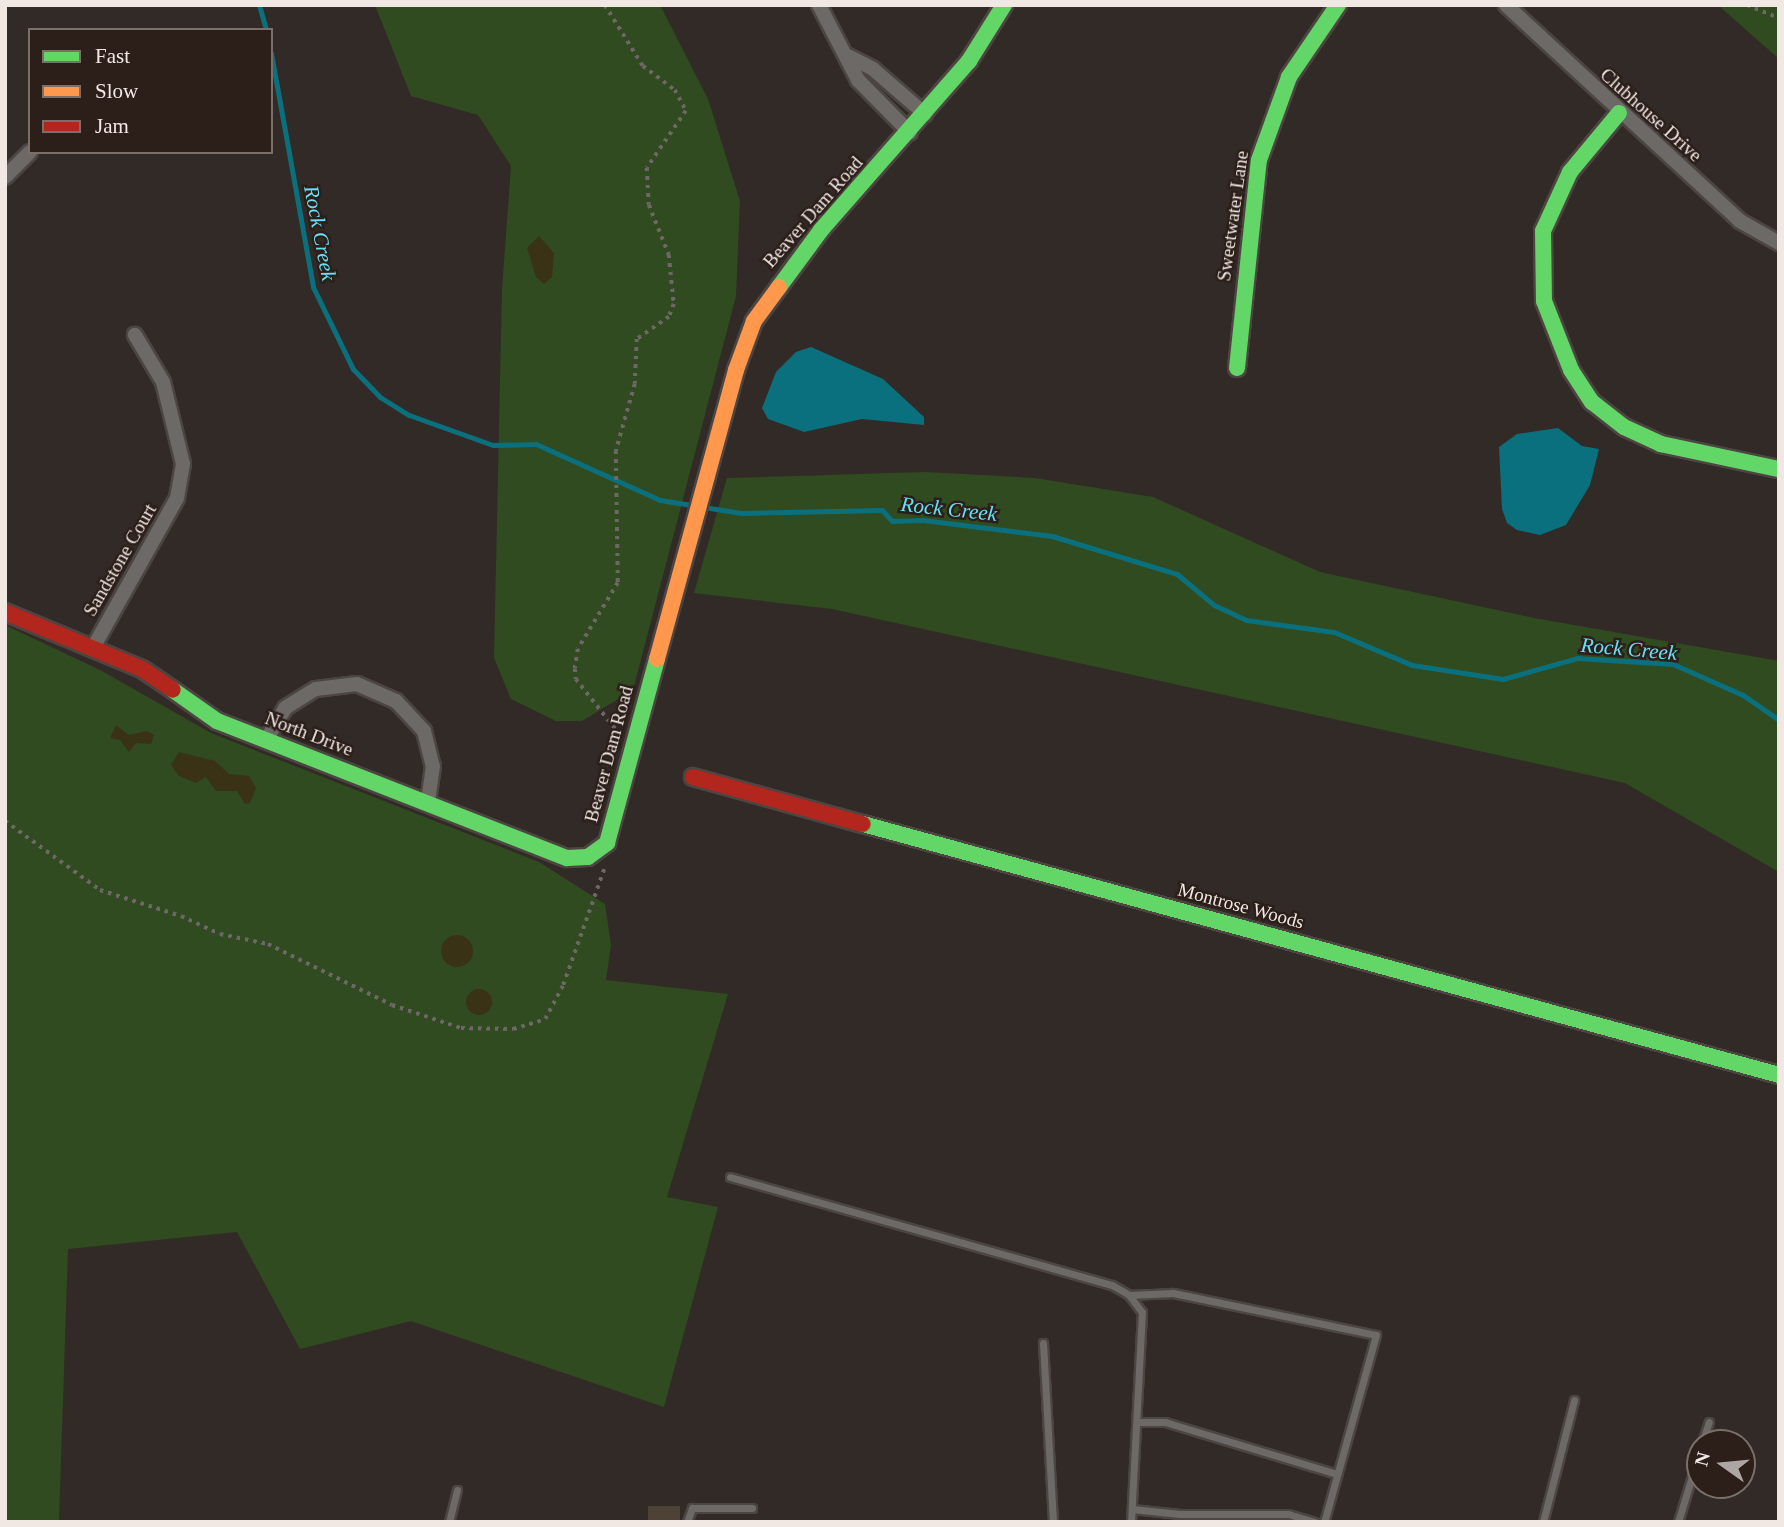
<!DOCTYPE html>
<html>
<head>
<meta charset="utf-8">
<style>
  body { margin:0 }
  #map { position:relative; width:1784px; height:1527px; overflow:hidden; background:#322a26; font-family:Georgia,serif }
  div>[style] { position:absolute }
  .green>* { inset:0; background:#304b20 }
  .sand>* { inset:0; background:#3a3215 }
  .round { border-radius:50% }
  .water>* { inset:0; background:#0a707e }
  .stream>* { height:5px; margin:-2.5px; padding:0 2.5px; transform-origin:2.5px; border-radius:2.5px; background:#0a707e }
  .building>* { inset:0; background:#4e4236; transform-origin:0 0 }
  .path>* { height:3.5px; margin-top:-1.75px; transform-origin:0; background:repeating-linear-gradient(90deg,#6d6766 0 3.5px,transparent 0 8.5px) }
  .roads { filter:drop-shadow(2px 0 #4c4541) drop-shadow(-2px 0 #4c4541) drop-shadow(0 2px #4c4541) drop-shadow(0 -2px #4c4541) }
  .lane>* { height:7px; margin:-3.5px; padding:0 3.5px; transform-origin:3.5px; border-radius:3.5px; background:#6d6967 }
  .street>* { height:14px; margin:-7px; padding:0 7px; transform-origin:7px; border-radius:7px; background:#6d6967 }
  .fast>* { height:16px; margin:-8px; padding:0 8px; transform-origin:8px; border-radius:8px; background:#63d668 }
  .slow>* { height:16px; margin:-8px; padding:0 8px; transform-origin:8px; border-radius:8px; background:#ff974d }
  .jam>* { height:16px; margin:-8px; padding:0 8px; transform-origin:8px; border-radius:8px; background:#b3261e }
  span { translate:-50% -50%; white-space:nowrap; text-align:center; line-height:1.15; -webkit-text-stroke:5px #2c1e19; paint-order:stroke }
  .street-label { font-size:19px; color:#f1e8e4 }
  .water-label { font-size:21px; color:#65e1f7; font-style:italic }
  .frame { position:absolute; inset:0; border:7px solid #f1e8e4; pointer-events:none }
  .legend { position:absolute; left:28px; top:28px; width:245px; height:126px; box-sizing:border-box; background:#2c1e19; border:2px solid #7b6f6a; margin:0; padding:9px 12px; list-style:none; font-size:21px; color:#f1e8e4 }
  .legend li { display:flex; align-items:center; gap:14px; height:35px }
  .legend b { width:35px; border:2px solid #7b6f6a }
  .north { position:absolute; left:1686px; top:1429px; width:70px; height:70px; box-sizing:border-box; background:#2c1e19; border:2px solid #7b6f6a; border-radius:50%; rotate:285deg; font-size:19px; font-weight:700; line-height:28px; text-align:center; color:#f1e8e4 }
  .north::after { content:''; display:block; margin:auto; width:24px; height:32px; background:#aea6a2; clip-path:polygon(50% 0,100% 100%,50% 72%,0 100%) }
</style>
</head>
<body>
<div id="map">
  <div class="green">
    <div style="clip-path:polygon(375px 5px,660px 5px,708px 99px,740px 201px,736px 296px,633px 690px,582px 721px,556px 721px,511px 699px,494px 658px,502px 289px,511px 166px,478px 115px,411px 96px)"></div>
    <div style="clip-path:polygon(1718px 5px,1779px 5px,1779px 59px)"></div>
    <div style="clip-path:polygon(925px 472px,1035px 478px,1153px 497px,1320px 572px,1534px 618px,1779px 661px,1779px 872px,1625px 783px,832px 609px,694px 593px,727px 478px)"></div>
    <div style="clip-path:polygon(5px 625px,102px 671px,211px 733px,539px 862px,605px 904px,611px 945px,606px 980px,728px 994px,667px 1197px,718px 1207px,664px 1407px,411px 1321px,300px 1349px,237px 1232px,68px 1249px,59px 1520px,5px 1522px)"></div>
  </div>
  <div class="sand">
    <div style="clip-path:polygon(539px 236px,554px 253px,552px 277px,544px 284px,536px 277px,527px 248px)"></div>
    <div style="clip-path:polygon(116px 725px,129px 735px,147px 731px,154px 735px,151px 744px,136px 743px,129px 752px,120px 740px,110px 738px)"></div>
    <div style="clip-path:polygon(179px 752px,215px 761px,229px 774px,249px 776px,256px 788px,250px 803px,245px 804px,237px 791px,216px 791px,206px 777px,196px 783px,179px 776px,171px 765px)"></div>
    <div class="round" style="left:441px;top:935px;width:32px;height:32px"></div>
    <div class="round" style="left:466px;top:989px;width:26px;height:26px"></div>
  </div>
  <div class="water">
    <div style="clip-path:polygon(811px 347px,883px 379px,924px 417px,924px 425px,862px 419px,804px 432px,768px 419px,762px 408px,776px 372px,796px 352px)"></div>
    <div style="clip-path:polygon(1558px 428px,1582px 446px,1599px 449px,1590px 485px,1566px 525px,1540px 535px,1517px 530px,1507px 523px,1502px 509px,1499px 447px,1517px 434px)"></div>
  </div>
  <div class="stream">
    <div style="left:259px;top:5px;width:26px;rotate:74deg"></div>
    <div style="left:271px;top:53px;width:238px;rotate:79.8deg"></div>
    <div style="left:313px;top:287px;width:91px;rotate:64deg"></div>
    <div style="left:353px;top:369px;width:39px;rotate:46deg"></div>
    <div style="left:380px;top:397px;width:34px;rotate:32deg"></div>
    <div style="left:409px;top:415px;width:89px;rotate:19.7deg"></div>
    <div style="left:493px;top:445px;width:43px;rotate:-1.3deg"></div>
    <div style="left:536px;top:444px;width:136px;rotate:24.3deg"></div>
    <div style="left:660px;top:500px;width:82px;rotate:9.1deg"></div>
    <div style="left:741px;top:513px;width:141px;rotate:-1.2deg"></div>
    <div style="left:882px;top:510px;width:15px;rotate:48deg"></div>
    <div style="left:892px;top:521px;width:31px;rotate:-2deg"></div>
    <div style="left:923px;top:520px;width:130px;rotate:7.1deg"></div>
    <div style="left:1052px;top:536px;width:131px;rotate:16.9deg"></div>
    <div style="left:1177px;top:574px;width:48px;rotate:40deg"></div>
    <div style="left:1214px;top:605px;width:35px;rotate:25deg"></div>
    <div style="left:1246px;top:620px;width:89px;rotate:7.8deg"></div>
    <div style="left:1334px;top:632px;width:85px;rotate:22.9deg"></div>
    <div style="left:1412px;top:665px;width:92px;rotate:8.7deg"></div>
    <div style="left:1503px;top:679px;width:77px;rotate:-15.8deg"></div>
    <div style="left:1577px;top:658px;width:96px;rotate:3.6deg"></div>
    <div style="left:1673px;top:664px;width:77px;rotate:23.9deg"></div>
    <div style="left:1743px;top:695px;width:44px;rotate:34.8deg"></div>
  </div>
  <div class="building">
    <div style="left:648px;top:1506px;width:32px;height:16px"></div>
  </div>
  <div class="path">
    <div style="left:605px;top:5px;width:72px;rotate:58.1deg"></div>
    <div style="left:643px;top:66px;width:40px;rotate:37deg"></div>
    <div style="left:675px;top:90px;width:24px;rotate:62deg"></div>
    <div style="left:686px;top:111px;width:69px;rotate:124.4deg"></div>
    <div style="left:647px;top:168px;width:37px;rotate:87deg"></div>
    <div style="left:649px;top:205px;width:54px;rotate:68.2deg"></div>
    <div style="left:669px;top:255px;width:49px;rotate:84.2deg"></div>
    <div style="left:674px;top:304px;width:14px;rotate:111deg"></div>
    <div style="left:669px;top:317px;width:39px;rotate:145deg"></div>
    <div style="left:637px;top:339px;width:45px;rotate:92.5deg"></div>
    <div style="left:635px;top:384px;width:70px;rotate:105.8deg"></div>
    <div style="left:616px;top:451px;width:132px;rotate:89.1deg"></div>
    <div style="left:618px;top:583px;width:77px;rotate:121.2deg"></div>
    <div style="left:578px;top:649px;width:20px;rotate:99deg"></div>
    <div style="left:575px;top:669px;width:10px;rotate:84deg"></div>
    <div style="left:576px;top:679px;width:71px;rotate:51.8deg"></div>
    <div style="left:1747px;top:5px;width:35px;rotate:22deg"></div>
    <div style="left:5px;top:821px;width:117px;rotate:36deg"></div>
    <div style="left:100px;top:890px;width:85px;rotate:17.8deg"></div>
    <div style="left:181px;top:916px;width:43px;rotate:24.8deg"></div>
    <div style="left:220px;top:934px;width:49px;rotate:11.8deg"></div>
    <div style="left:268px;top:944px;width:138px;rotate:26.2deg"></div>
    <div style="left:392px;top:1005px;width:73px;rotate:18.4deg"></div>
    <div style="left:461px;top:1028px;width:52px;rotate:1.1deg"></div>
    <div style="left:513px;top:1029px;width:34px;rotate:-17deg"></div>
    <div style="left:545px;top:1019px;width:38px;rotate:-62deg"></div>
    <div style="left:563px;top:985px;width:123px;rotate:-70.5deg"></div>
  </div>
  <div class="roads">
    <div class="lane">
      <div style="left:730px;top:1177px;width:397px;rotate:15.8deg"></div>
      <div style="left:1112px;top:1285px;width:20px;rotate:30deg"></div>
      <div style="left:1129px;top:1295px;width:21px;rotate:53deg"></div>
      <div style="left:1142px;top:1312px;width:210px;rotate:93deg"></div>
      <div style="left:1129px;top:1295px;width:44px;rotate:-2.6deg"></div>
      <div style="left:1173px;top:1293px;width:207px;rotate:11.7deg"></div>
      <div style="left:1376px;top:1335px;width:194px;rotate:105.5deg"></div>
      <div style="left:1043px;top:1343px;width:179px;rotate:86.8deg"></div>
      <div style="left:1137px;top:1422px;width:28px"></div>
      <div style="left:1165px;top:1422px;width:180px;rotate:16.8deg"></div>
      <div style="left:1702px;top:1443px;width:22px;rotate:-72deg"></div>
      <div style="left:1132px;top:1509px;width:48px;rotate:5.9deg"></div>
      <div style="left:1180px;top:1514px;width:108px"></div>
      <div style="left:1288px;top:1514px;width:28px;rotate:17deg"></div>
      <div style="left:449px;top:1522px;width:33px;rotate:-76deg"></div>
      <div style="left:687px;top:1522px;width:15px;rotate:-70deg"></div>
      <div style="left:692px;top:1508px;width:60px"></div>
      <div style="left:1543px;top:1522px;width:126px;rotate:-75.7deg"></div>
      <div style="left:1678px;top:1522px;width:75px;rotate:-73deg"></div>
    </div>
    <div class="street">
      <div style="left:819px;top:5px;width:85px;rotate:62.5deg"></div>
      <div style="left:858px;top:80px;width:74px;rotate:45.5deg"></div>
      <div style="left:1506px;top:5px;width:318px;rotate:42.7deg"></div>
      <div style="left:1740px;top:221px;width:45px;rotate:29.4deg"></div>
      <div style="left:848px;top:56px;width:28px;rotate:27deg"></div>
      <div style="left:873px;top:69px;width:69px;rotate:40.9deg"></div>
      <div style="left:5px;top:177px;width:35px;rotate:-45deg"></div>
      <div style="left:94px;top:646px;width:170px;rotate:-60.7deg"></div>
      <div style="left:177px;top:498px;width:35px;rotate:-80deg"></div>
      <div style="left:183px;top:464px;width:84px;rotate:-103.7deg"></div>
      <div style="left:163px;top:382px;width:55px;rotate:-120.8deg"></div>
      <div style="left:266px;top:740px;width:37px;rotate:-59deg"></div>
      <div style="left:285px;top:708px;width:36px;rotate:-32deg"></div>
      <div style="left:316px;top:689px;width:41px;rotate:-7deg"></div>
      <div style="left:357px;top:684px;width:43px;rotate:23.6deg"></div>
      <div style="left:396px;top:701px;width:41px;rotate:47deg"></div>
      <div style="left:424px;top:731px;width:36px;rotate:76deg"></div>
      <div style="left:433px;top:766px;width:36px;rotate:98deg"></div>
    </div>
    <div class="fast">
      <div style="left:1619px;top:113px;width:77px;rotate:129.7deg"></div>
      <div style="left:1570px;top:172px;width:65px;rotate:114.6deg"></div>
      <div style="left:1543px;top:231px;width:70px;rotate:89.2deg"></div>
      <div style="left:1544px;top:301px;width:74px;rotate:68.6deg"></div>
      <div style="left:1571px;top:370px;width:38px;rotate:57deg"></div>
      <div style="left:1592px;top:402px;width:41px;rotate:38deg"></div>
      <div style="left:1624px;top:427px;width:41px;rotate:24.7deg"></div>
      <div style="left:1661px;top:444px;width:121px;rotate:12deg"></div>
      <div style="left:779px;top:287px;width:71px;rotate:-53.6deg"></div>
      <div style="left:821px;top:230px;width:225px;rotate:-48.8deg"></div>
      <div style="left:969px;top:61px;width:66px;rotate:-58deg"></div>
      <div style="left:1237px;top:368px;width:209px;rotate:-84deg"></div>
      <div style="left:1259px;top:160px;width:88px;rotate:-70.1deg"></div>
      <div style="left:1289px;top:77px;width:87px;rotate:-55.8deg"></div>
      <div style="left:173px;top:690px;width:54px;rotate:35.2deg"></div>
      <div style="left:217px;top:721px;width:376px;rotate:21.4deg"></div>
      <div style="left:567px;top:858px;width:21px;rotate:-3deg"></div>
      <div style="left:588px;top:857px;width:24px;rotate:-36deg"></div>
      <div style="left:607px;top:843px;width:191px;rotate:-74.8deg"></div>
      <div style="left:863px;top:824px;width:950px;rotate:15.32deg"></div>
    </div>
    <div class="slow">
      <div style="left:657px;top:659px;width:300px;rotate:-74.7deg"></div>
      <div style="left:736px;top:370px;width:52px;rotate:-69.8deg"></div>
      <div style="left:754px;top:321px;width:42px;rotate:-53.7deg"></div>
    </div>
    <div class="jam">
      <div style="left:5px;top:612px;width:148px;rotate:22.6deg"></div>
      <div style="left:142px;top:669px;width:37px;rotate:34deg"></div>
      <div style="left:693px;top:777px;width:176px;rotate:15.5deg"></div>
    </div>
  </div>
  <div class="street-label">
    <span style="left:1651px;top:115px;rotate:42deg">Clubhouse Drive</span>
    <span style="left:813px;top:212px;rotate:-49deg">Beaver Dam Road</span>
    <span style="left:1233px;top:216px;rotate:-82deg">Sweetwater Lane</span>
    <span style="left:120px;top:560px;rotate:-60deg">Sandstone Court</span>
    <span style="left:309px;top:734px;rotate:21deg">North Drive</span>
    <span style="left:609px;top:754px;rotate:-75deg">Beaver Dam Road</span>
    <span style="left:1241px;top:906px;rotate:15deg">Montrose Woods</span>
  </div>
  <div class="water-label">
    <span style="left:320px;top:233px;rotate:79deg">Rock Creek</span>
    <span style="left:949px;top:509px;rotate:6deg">Rock Creek</span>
    <span style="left:1629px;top:649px;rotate:5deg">Rock Creek</span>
  </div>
  <div class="frame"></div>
  <ul class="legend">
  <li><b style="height:9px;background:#63d668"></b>Fast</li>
  <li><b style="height:9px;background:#ff974d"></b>Slow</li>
  <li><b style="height:9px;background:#b3261e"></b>Jam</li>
  </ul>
  <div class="north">N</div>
</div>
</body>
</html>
